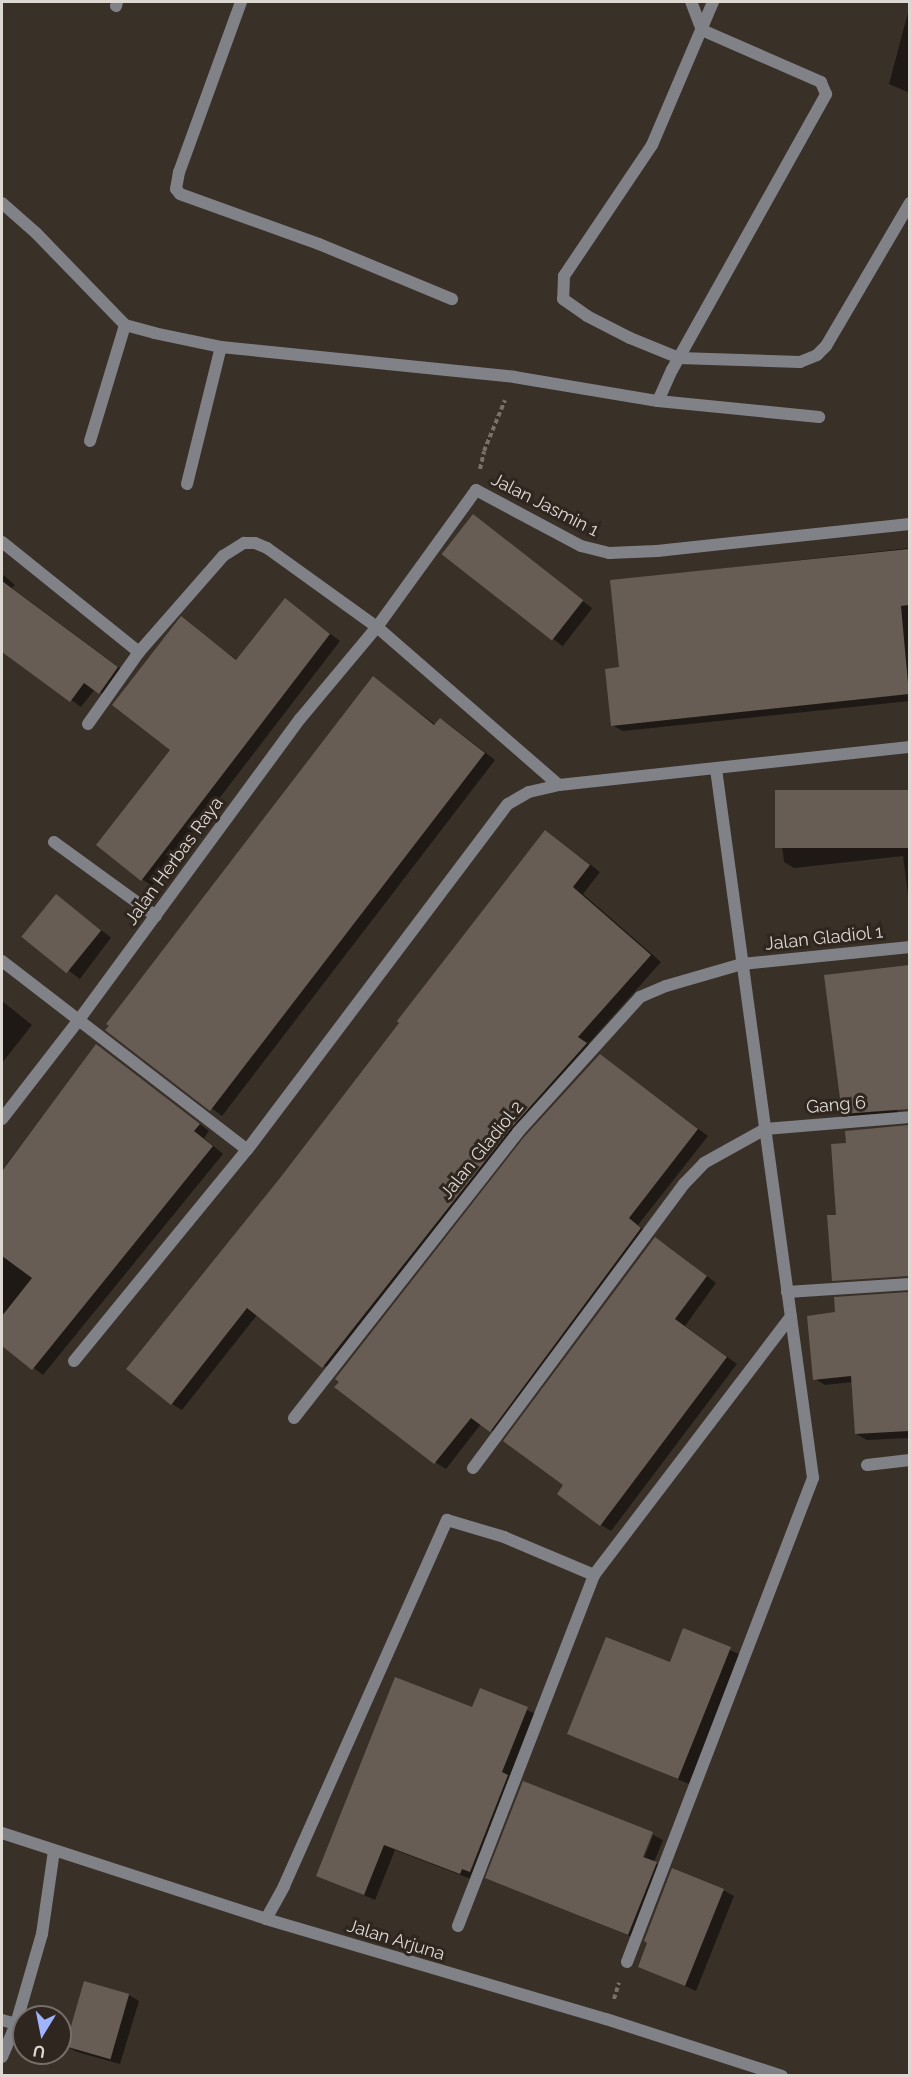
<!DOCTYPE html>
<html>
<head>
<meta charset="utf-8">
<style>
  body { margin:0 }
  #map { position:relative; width:911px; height:2077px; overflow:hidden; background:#393028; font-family:Raleway,sans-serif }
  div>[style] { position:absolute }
  .shadow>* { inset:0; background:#0007; transform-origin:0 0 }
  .building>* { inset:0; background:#675d54; transform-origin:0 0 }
  .path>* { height:4px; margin-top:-2px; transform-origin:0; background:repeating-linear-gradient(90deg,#79716a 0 4.5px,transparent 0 7.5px) }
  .minor>* { height:12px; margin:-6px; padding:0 6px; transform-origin:6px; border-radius:6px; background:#818288 }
  .tertiary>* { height:12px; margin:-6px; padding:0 6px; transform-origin:6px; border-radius:6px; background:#818288 }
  span { translate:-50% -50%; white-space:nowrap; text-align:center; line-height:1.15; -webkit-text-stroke:6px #2f261f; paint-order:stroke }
  .street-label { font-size:18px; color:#ded8d3 }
  .frame { position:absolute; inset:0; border:3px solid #ded8d3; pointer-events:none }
  .north { position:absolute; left:12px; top:2005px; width:60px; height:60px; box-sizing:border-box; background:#2f261f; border:2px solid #756d67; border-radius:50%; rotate:190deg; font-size:16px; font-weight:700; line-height:24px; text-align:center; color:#ded8d3 }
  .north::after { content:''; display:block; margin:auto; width:21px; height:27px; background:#a0b3fd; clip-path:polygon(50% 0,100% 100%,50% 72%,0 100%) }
</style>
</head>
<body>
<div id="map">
  <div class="shadow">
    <div style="clip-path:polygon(910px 5px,910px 93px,889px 84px)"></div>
    <div style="left:474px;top:516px;width:150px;height:48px;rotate:38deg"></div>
    <div style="clip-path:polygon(910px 548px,910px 701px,623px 731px,612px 725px,620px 669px,611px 581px)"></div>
    <div style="clip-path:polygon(2px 574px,15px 585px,12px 588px,128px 674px,110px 699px,95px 689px,81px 707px,2px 650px)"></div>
    <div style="clip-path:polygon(285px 600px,340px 641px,152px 886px,142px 879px,172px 750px,181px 618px,237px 660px)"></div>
    <div style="clip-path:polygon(373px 678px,436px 725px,441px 719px,451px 726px,495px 760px,222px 1116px,108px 1030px)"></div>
    <div style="clip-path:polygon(910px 791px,910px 911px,903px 856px,794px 868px,784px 862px,777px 808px)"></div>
    <div style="clip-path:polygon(546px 831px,600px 872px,583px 894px,661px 962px,588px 1044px,597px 1050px,522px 1133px,334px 1373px,257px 1315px,182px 1410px,172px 1404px,281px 1179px)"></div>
    <div style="left:56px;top:896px;width:69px;height:52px;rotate:37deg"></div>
    <div style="clip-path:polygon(910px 966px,910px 1098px,896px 1100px,898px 1116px,855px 1120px,844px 1113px,826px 976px)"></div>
    <div style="clip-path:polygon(2px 1001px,32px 1025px,2px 1063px)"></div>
    <div style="clip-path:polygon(96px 1046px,209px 1131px,204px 1138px,223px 1154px,43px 1375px,2px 1344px,2px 1170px)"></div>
    <div style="clip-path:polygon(600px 1056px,708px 1136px,638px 1225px,651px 1235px,501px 1436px,481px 1424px,446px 1469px,435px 1462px)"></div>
    <div style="clip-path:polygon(898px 1134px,910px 1134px,910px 1272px,844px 1278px,838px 1216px)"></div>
    <div style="clip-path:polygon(666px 1245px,716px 1283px,685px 1326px,737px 1364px,611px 1531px,601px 1525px)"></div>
    <div style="clip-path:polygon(910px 1317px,910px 1438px,867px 1440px,856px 1434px,853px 1382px,825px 1385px,815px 1379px,860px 1320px)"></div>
    <div style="clip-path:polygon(684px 1630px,741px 1655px,689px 1784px,569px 1733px,671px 1664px)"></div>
    <div style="clip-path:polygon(481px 1690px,538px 1715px,471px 1879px,395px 1850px,375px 1900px,318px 1875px,473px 1709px)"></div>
    <div style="clip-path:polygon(653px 1835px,663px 1840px,654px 1862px,667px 1869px,639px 1940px,487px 1877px,642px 1864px)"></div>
    <div style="clip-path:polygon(723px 1890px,734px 1896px,696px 1991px,640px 1966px)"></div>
    <div style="clip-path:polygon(129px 1995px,139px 2001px,120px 2064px,77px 2052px,66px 2046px)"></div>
  </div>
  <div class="building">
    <div style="left:473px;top:514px;width:140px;height:51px;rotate:38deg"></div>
    <div style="clip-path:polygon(909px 549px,909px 605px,901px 606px,909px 694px,611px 726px,605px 669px,619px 667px,610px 580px)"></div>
    <div style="clip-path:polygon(2px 581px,118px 667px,99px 694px,84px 683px,70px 702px,2px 652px)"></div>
    <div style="clip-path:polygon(285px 598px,330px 634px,141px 881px,96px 845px,170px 750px,112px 705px,181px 616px,236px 660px)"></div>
    <div style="clip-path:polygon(373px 676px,434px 725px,440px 718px,485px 753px,210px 1111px,105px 1030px,109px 1026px,106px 1024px)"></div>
    <div style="left:909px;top:790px;width:58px;height:134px;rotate:90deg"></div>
    <div style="clip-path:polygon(545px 830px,590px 865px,573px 887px,651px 955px,578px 1037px,587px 1043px,512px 1127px,322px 1368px,247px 1308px,171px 1405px,126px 1369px,280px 1178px,399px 1023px,397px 1021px)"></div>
    <div style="left:56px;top:894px;width:58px;height:55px;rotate:39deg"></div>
    <div style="clip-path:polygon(909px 965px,909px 1109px,842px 1114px,824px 975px)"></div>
    <div style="clip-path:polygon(96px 1044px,200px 1124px,194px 1131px,213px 1146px,32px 1370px,2px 1346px,2px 1316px,32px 1278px,2px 1256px,2px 1171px)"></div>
    <div style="clip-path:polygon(600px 1054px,698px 1129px,629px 1218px,641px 1228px,490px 1432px,471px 1418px,434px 1464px,334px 1387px,339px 1382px,335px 1379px,524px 1137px)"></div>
    <div style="clip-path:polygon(909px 1125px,909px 1276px,832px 1281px,827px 1215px,836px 1215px,831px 1144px,846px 1143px,845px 1131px)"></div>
    <div style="clip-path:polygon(655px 1237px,707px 1276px,675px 1319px,727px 1357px,600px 1526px,557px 1494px,563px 1485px,503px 1441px)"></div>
    <div style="clip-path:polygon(909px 1292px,909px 1431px,855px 1434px,851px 1376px,813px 1380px,807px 1316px,835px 1312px,834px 1297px)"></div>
    <div style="clip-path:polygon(683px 1628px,731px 1647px,678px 1779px,567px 1734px,606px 1637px,670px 1662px)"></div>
    <div style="clip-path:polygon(395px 1677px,472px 1707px,480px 1688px,528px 1707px,502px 1772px,508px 1775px,470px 1872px,462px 1869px,460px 1874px,384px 1845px,364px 1895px,316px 1876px)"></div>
    <div style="clip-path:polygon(523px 1781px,653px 1832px,643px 1857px,657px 1862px,628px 1935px,485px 1878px)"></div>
    <div style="clip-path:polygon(672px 1868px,724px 1889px,685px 1986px,638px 1967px,647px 1943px,644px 1941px)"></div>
    <div style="left:84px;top:1981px;width:47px;height:68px;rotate:16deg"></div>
  </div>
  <div class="path">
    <div style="left:480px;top:469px;width:18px;rotate:-77deg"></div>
    <div style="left:484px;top:451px;width:55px;rotate:-67.6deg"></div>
    <div style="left:614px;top:1999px;width:17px;rotate:-73deg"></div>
  </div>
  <div class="minor">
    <div style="left:241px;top:2px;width:181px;rotate:110deg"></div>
    <div style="left:179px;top:172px;width:17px;rotate:100deg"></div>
    <div style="left:176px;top:189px;width:6px;rotate:51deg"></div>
    <div style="left:180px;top:194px;width:148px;rotate:19.8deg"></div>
    <div style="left:319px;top:244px;width:144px;rotate:22.5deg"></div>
    <div style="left:713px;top:2px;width:155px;rotate:113.1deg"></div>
    <div style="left:652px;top:145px;width:158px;rotate:123.9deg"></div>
    <div style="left:564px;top:276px;width:23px;rotate:92deg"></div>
    <div style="left:563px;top:299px;width:29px;rotate:35deg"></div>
    <div style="left:587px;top:316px;width:48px;rotate:27.1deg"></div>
    <div style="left:630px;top:338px;width:53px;rotate:22.2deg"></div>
    <div style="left:679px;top:358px;width:121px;rotate:1.9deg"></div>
    <div style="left:800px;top:362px;width:18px;rotate:-22deg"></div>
    <div style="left:817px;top:355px;width:13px;rotate:-45deg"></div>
    <div style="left:826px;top:346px;width:166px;rotate:-59.6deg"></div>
    <div style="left:116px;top:6px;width:4px;rotate:-76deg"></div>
    <div style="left:2px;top:203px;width:45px;rotate:41.4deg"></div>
    <div style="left:36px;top:233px;width:128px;rotate:45.9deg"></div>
    <div style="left:125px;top:325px;width:30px;rotate:15deg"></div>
    <div style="left:154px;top:333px;width:68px;rotate:11.8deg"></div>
    <div style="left:221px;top:347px;width:295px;rotate:5.8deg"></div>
    <div style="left:514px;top:377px;width:146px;rotate:9.5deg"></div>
    <div style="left:658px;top:401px;width:162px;rotate:5.7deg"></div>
    <div style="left:658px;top:401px;width:34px;rotate:-66deg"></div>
    <div style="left:672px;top:370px;width:316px;rotate:-60.8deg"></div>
    <div style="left:826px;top:94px;width:13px;rotate:-113deg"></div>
    <div style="left:821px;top:82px;width:130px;rotate:-156.4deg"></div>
    <div style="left:702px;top:30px;width:30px;rotate:-111deg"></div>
    <div style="left:90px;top:441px;width:121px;rotate:-73.2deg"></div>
    <div style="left:187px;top:484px;width:141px;rotate:-76.1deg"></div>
    <div style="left:2px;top:542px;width:176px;rotate:38.8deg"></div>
    <div style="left:88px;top:724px;width:88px;rotate:-54.7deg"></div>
    <div style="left:139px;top:652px;width:128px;rotate:-48.8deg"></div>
    <div style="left:223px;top:556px;width:25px;rotate:-32deg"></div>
    <div style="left:244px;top:543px;width:11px"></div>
    <div style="left:255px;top:543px;width:13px;rotate:23deg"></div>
    <div style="left:267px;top:548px;width:135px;rotate:35.7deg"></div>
    <div style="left:377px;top:627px;width:241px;rotate:41deg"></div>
    <div style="left:54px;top:842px;width:126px;rotate:36deg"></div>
    <div style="left:2px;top:961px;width:309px;rotate:37.6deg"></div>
    <div style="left:2px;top:1119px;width:124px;rotate:-52.2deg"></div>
    <div style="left:78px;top:1021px;width:375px;rotate:-53.7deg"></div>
    <div style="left:300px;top:719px;width:120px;rotate:-50.1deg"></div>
    <div style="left:377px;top:627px;width:169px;rotate:-54.1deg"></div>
    <div style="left:476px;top:490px;width:119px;rotate:28.1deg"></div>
    <div style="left:581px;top:546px;width:29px;rotate:14deg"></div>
    <div style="left:609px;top:553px;width:48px;rotate:-2.4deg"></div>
    <div style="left:657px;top:551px;width:254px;rotate:-6.1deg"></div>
    <div style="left:787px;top:1292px;width:123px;rotate:-3.7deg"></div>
    <div style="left:74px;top:1361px;width:273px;rotate:-50.7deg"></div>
    <div style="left:247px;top:1150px;width:433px;rotate:-53deg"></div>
    <div style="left:508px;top:804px;width:24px;rotate:-30deg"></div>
    <div style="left:529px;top:792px;width:31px;rotate:-13deg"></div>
    <div style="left:559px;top:785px;width:353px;rotate:-6.2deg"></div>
    <div style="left:294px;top:1418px;width:363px;rotate:-51.9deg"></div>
    <div style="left:518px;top:1132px;width:182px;rotate:-47.9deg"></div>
    <div style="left:640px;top:997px;width:28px;rotate:-23deg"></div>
    <div style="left:666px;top:986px;width:79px;rotate:-16.1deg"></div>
    <div style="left:742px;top:964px;width:169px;rotate:-5.8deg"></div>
    <div style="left:867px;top:1465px;width:43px;rotate:-6.6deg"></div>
    <div style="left:473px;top:1468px;width:354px;rotate:-53.4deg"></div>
    <div style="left:684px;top:1184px;width:29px;rotate:-46deg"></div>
    <div style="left:704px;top:1163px;width:70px;rotate:-29.1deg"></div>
    <div style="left:765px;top:1129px;width:145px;rotate:-4.7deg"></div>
    <div style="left:266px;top:1919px;width:38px;rotate:-61deg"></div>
    <div style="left:284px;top:1886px;width:401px;rotate:-66deg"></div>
    <div style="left:447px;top:1520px;width:59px;rotate:16.6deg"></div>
    <div style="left:504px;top:1537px;width:98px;rotate:22.9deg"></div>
    <div style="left:458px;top:1926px;width:376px;rotate:-68.8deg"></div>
    <div style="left:594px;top:1575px;width:325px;rotate:-52.7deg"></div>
    <div style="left:627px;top:1962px;width:519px;rotate:-68.98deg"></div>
    <div style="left:813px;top:1478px;width:716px;rotate:-97.79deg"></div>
    <div style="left:2px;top:2020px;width:15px;rotate:16deg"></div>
    <div style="left:2px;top:2057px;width:36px;rotate:-67deg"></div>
    <div style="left:16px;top:2024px;width:94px;rotate:-73.9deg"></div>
    <div style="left:42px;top:1934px;width:84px;rotate:-81.8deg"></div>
  </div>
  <div class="tertiary">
    <div style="left:2px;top:1833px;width:278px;rotate:18deg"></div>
    <div style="left:266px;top:1919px;width:354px;rotate:16.4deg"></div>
    <div style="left:606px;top:2019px;width:185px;rotate:17.9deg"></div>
  </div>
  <div class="street-label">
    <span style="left:545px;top:505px;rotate:27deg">Jalan Jasmin 1</span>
    <span style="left:174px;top:861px;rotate:-54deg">Jalan Herbas Raya</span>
    <span style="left:824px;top:938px;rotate:-6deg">Jalan Gladiol 1</span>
    <span style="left:836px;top:1105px;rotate:-5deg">Gang 6</span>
    <span style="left:482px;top:1150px;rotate:-51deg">Jalan Gladiol 2</span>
    <span style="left:396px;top:1940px;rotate:17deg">Jalan Arjuna</span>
  </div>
  <div class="frame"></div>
  <div class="north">U</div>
</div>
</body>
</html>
